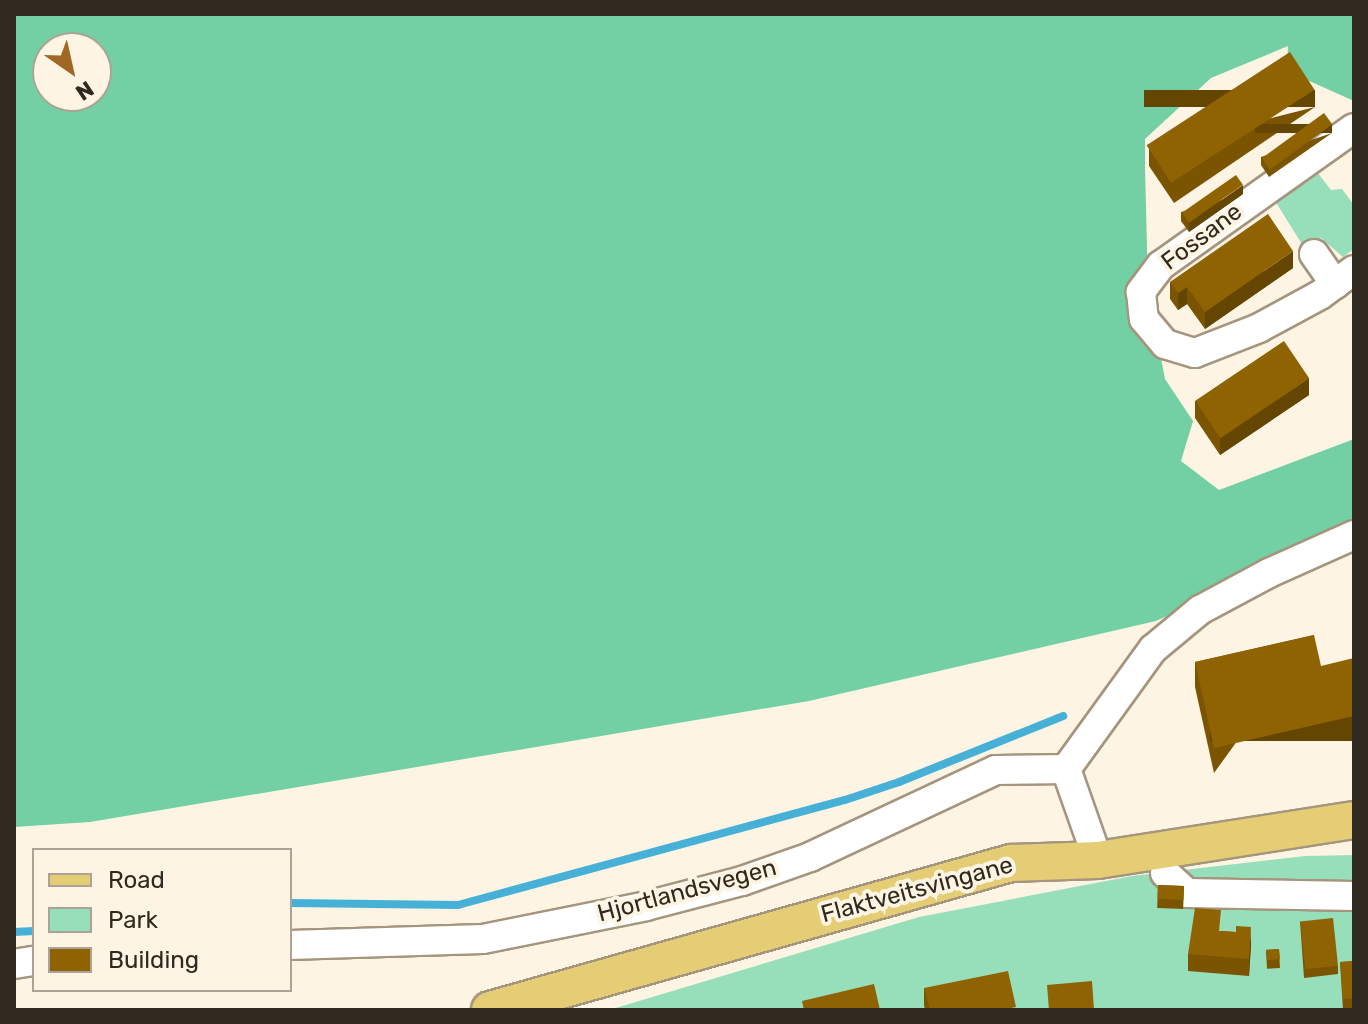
<!DOCTYPE html>
<html>
<head>
<meta charset="utf-8">
<style>
  body { margin:0 }
  #map { position:relative; width:1368px; height:1024px; overflow:hidden; background:#fef4e4; font-family:Rubik,sans-serif }
  div>[style] { position:absolute }
  .green>* { inset:0; background:#97dfbb }
  .forest>* { inset:0; background:#73d0a4 }
  .stream>* { height:8px; margin:-4px; padding:0 4px; transform-origin:4px; border-radius:4px; background:#46b0d6 }
  .roads { filter:drop-shadow(2px 0 #a5957d) drop-shadow(-2px 0 #a5957d) drop-shadow(0 2px #a5957d) drop-shadow(0 -2px #a5957d) }
  .minor>* { height:28px; margin:-14px; padding:0 14px; transform-origin:14px; border-radius:14px; background:#fff }
  .major>* { height:36px; margin:-18px; padding:0 18px; transform-origin:18px; border-radius:18px; background:#e5cd75 }
  .wall>* { inset:0; background:#7b5402; transform-origin:0 0 }
  .shaded-wall>* { inset:0; background:#644501; transform-origin:0 0 }
  .building>* { inset:0; background:#8f6202; transform-origin:0 0 }
  span { translate:-50% -50%; white-space:nowrap; text-align:center; line-height:1.15; -webkit-text-stroke:8px #fef4e4; paint-order:stroke }
  .street-label { font-size:24px; color:#2f291f }
  .frame { position:absolute; inset:0; border:16px solid #2f291f; pointer-events:none }
  .legend { position:absolute; left:32px; top:848px; width:260px; height:144px; box-sizing:border-box; background:#fef4e4; border:2px solid #aba395; margin:0; padding:10px 14px; list-style:none; font-size:24px; color:#2f291f }
  .legend li { display:flex; align-items:center; gap:16px; height:40px }
  .legend b { width:40px; border:2px solid #aba395 }
  .north { position:absolute; left:32px; top:32px; width:80px; height:80px; box-sizing:border-box; background:#fef4e4; border:2px solid #aba395; border-radius:50%; rotate:146deg; font-size:22px; font-weight:700; line-height:32px; text-align:center; color:#2f291f }
  .north::after { content:''; display:block; margin:auto; width:28px; height:36px; background:#9f6723; clip-path:polygon(50% 0,100% 100%,50% 72%,0 100%) }
</style>
</head>
<body>
<div id="map">
  <div class="green">
    <div style="clip-path:polygon(1314px 168px,1331px 190px,1342px 189px,1354px 205px,1354px 249px,1343px 257px,1321px 238px,1303px 246px,1272px 196px)"></div>
    <div style="clip-path:polygon(1354px 855px,1354px 1010px,609px 1010px,919px 917px,1132px 876px,1305px 856px)"></div>
  </div>
  <div class="forest">
    <div style="clip-path:polygon(evenodd,14px 14px,1354px 14px,1354px 101px,1287px 71px,1288px 46px,1211px 78px,1145px 139px,1145px 167px,1148px 286px,1157px 337px,1165px 379px,1193px 421px,1181px 461px,1219px 490px,1354px 439px,1354px 543px,1296px 557px,1156px 621px,809px 701px,90px 822px,14px 827px,14px 14px,48px 48px,96px 48px,96px 96px,48px 96px,48px 48px)"></div>
  </div>
  <div class="stream">
    <div style="left:290px;top:903px;width:168px;rotate:0.7deg"></div>
    <div style="left:458px;top:905px;width:401px;rotate:-15.2deg"></div>
    <div style="left:845px;top:800px;width:57px;rotate:-18.4deg"></div>
    <div style="left:899px;top:782px;width:177px;rotate:-21.9deg"></div>
    <div style="left:14px;top:932px;width:20px;rotate:-3deg"></div>
  </div>
  <div class="roads">
    <div class="minor">
      <div style="left:1354px;top:128px;width:237px;rotate:144.6deg"></div>
      <div style="left:1161px;top:265px;width:34px;rotate:127deg"></div>
      <div style="left:1141px;top:292px;width:27px;rotate:84deg"></div>
      <div style="left:1144px;top:319px;width:33px;rotate:50deg"></div>
      <div style="left:1165px;top:344px;width:31px;rotate:17deg"></div>
      <div style="left:1195px;top:353px;width:69px;rotate:-21.3deg"></div>
      <div style="left:1259px;top:328px;width:69px;rotate:-28.4deg"></div>
      <div style="left:1320px;top:295px;width:42px;rotate:-36.3deg"></div>
      <div style="left:1314px;top:254px;width:37px;rotate:55deg"></div>
      <div style="left:1066px;top:769px;width:148px;rotate:-54.1deg"></div>
      <div style="left:1153px;top:649px;width:61px;rotate:-39.7deg"></div>
      <div style="left:1200px;top:610px;width:78px;rotate:-28.2deg"></div>
      <div style="left:1269px;top:573px;width:93px;rotate:-24.1deg"></div>
      <div style="left:1066px;top:769px;width:96px;rotate:70.6deg"></div>
      <div style="left:1165px;top:873px;width:30px;rotate:42deg"></div>
      <div style="left:1187px;top:893px;width:167px;rotate:1deg"></div>
      <div style="left:290px;top:945px;width:193px;rotate:-1.8deg"></div>
      <div style="left:483px;top:939px;width:166px;rotate:-11.4deg"></div>
      <div style="left:646px;top:906px;width:99px;rotate:-14.6deg"></div>
      <div style="left:742px;top:881px;width:72px;rotate:-19.4deg"></div>
      <div style="left:810px;top:857px;width:205px;rotate:-25.1deg"></div>
      <div style="left:996px;top:770px;width:70px;rotate:-0.8deg"></div>
      <div style="left:14px;top:964px;width:20px;rotate:-9deg"></div>
    </div>
    <div class="major">
      <div style="left:490px;top:1010px;width:541px;rotate:-15.76deg"></div>
      <div style="left:1011px;top:863px;width:87px;rotate:-2deg"></div>
      <div style="left:1098px;top:860px;width:259px;rotate:-8.9deg"></div>
    </div>
  </div>
  <div class="wall">
    <div style="clip-path:polygon(1315px 107px,1174px 203px,1149px 166px,1149px 149px)"></div>
    <div style="clip-path:polygon(1332px 133px,1269px 177px,1261px 165px,1261px 157px)"></div>
    <div style="clip-path:polygon(1243px 194px,1189px 232px,1181px 221px,1181px 212px)"></div>
    <div style="clip-path:polygon(1293px 268px,1205px 329px,1187px 304px,1178px 310px,1170px 299px,1170px 282px)"></div>
    <div style="clip-path:polygon(1309px 395px,1220px 455px,1195px 418px,1195px 401px)"></div>
    <div style="clip-path:polygon(1314px 635px,1214px 773px,1195px 687px,1195px 662px)"></div>
    <div style="left:1158px;top:885px;width:26px;height:23px;rotate:2deg"></div>
    <div style="clip-path:polygon(1300px 921px,1338px 966px,1338px 974px,1304px 978px)"></div>
    <div style="clip-path:polygon(1220px 931px,1236px 932px,1251px 944px,1249px 976px,1188px 971px,1188px 954px)"></div>
    <div style="left:1279px;top:949px;width:19px;height:13px;rotate:87deg"></div>
    <div style="clip-path:polygon(1354px 961px,1354px 1010px,1343px 1010px,1340px 962px)"></div>
    <div style="clip-path:polygon(924px 988px,1016px 1010px,925px 1010px,924px 1005px)"></div>
  </div>
  <div class="shaded-wall">
    <div style="left:1315px;top:90px;width:17px;height:171px;rotate:90deg"></div>
    <div style="left:1332px;top:124px;width:9px;height:77px;rotate:90deg"></div>
    <div style="clip-path:polygon(1243px 185px,1243px 194px,1189px 232px,1189px 223px)"></div>
    <div style="clip-path:polygon(1293px 251px,1293px 268px,1205px 329px,1205px 312px)"></div>
    <div style="clip-path:polygon(1187px 287px,1187px 304px,1178px 310px,1178px 293px)"></div>
    <div style="clip-path:polygon(1309px 378px,1309px 395px,1220px 455px,1220px 438px)"></div>
    <div style="left:1354px;top:716px;width:25px;height:144px;rotate:90deg"></div>
    <div style="clip-path:polygon(1251px 927px,1251px 944px,1249px 976px,1249px 959px)"></div>
  </div>
  <div class="building">
    <div style="left:1290px;top:52px;width:45px;height:171px;rotate:57deg"></div>
    <div style="left:1324px;top:113px;width:14px;height:77px;rotate:54deg"></div>
    <div style="left:1236px;top:175px;width:12px;height:66px;rotate:55deg"></div>
    <div style="clip-path:polygon(1268px 214px,1293px 251px,1205px 312px,1187px 287px,1178px 293px,1170px 282px)"></div>
    <div style="left:1284px;top:341px;width:45px;height:107px;rotate:56deg"></div>
    <div style="clip-path:polygon(1314px 635px,1321px 666px,1354px 658px,1354px 716px,1214px 748px,1195px 662px)"></div>
    <div style="left:1158px;top:885px;width:26px;height:14px;rotate:2deg"></div>
    <div style="clip-path:polygon(1195px 908px,1221px 910px,1219px 931px,1236px 932px,1236px 926px,1251px 927px,1249px 959px,1188px 954px)"></div>
    <div style="left:1333px;top:918px;width:48px;height:33px;rotate:84deg"></div>
    <div style="left:1279px;top:949px;width:10px;height:13px;rotate:84deg"></div>
    <div style="clip-path:polygon(1354px 961px,1354px 998px,1343px 999px,1340px 962px)"></div>
    <div style="clip-path:polygon(1008px 971px,1016px 1007px,1001px 1010px,930px 1010px,924px 988px)"></div>
    <div style="clip-path:polygon(1092px 981px,1094px 1010px,1049px 1010px,1047px 985px)"></div>
    <div style="clip-path:polygon(874px 984px,880px 1010px,804px 1010px,802px 1001px)"></div>
  </div>
  <div class="street-label">
    <span style="left:1202px;top:237px;rotate:-37deg">Fossane</span>
    <span style="left:917px;top:890px;rotate:-15deg">Flaktveitsvingane</span>
    <span style="left:687px;top:891px;rotate:-15deg">Hjortlandsvegen</span>
  </div>
  <div class="frame"></div>
  <ul class="legend">
  <li><b style="height:10px;background:#e5cd75"></b>Road</li>
  <li><b style="height:22px;background:#97dfbb"></b>Park</li>
  <li><b style="height:22px;background:#8f6202"></b>Building</li>
  </ul>
  <div class="north">N</div>
</div>
</body>
</html>
